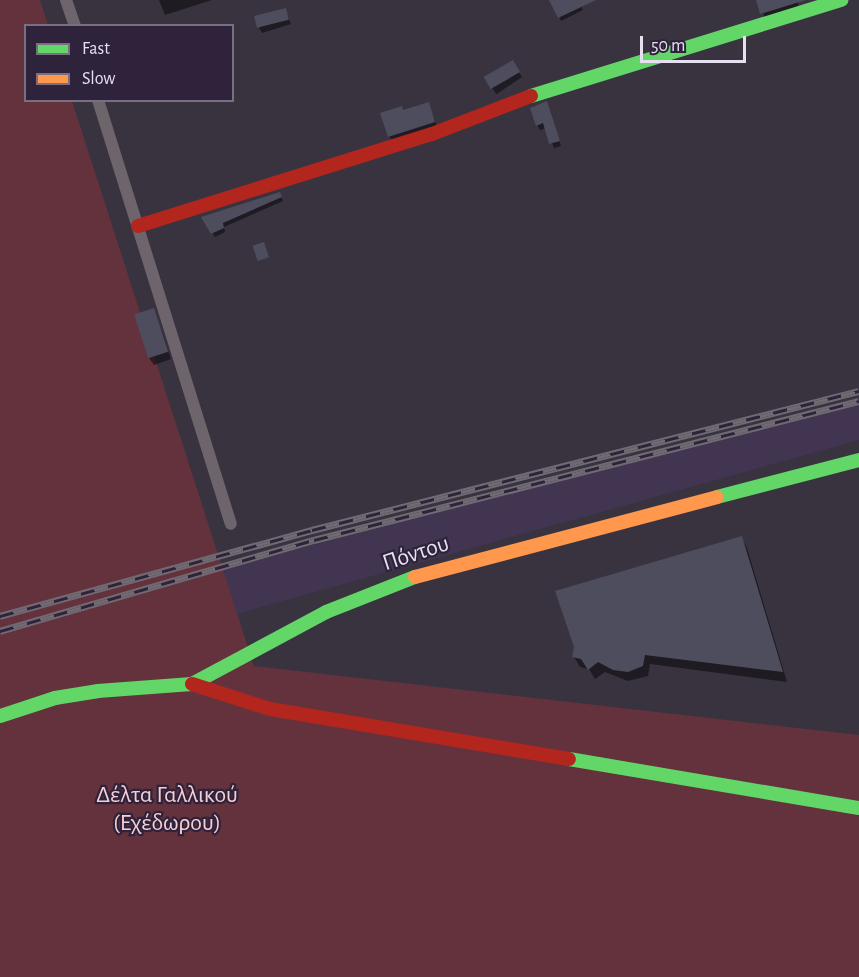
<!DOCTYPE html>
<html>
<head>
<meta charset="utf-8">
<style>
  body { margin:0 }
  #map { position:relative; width:859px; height:977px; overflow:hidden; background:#393340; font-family:"Alegreya Sans",sans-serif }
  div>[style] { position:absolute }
  .built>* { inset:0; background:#423551 }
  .green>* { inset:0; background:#63323d }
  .shadow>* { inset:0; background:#0007; transform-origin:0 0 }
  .building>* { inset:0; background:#4d4d5d; transform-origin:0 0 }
  .street>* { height:12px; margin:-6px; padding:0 6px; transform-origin:6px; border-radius:6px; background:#6e656c }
  .fast>* { height:14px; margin:-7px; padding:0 7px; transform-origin:7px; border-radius:7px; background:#63d668 }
  .slow>* { height:14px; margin:-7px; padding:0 7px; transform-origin:7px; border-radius:7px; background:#ff974d }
  .jam>* { height:14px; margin:-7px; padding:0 7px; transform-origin:7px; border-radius:7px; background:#b3261e }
  .rail>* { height:7px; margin-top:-3.5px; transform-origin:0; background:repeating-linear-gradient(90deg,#2e233b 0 14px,#706a73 0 28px); box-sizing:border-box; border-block:2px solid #706a73 }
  span { translate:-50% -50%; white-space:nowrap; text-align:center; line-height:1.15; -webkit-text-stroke:4.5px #2e233b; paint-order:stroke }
  .street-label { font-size:24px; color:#e6e0f0 }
  .park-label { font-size:24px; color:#f7ced3 }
  .legend { position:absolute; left:24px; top:24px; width:210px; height:78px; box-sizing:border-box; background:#2e233b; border:2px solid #786f83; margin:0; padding:8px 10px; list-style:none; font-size:18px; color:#e6e0f0 }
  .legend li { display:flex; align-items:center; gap:12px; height:30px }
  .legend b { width:30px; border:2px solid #786f83 }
  .scale { position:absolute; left:640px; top:36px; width:106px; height:27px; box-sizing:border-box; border:3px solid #e6e0f0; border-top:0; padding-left:8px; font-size:18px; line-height:21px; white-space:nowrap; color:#e6e0f0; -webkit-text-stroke:4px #2e233b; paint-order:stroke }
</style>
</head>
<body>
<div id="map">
  <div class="built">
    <div style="clip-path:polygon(859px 397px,859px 440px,0 680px,0 630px)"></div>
  </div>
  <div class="green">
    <div style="clip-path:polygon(0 0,40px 0,48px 25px,26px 26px,26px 100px,72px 101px,254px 666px,859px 735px,859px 977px,0 977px)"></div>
  </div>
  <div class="shadow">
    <div style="clip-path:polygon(159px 0,212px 0,165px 15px)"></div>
    <div style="clip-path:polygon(551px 0,578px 0,583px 10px,561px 21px)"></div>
    <div style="clip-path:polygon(758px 0,797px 0,800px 10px,766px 20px)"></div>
    <div style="clip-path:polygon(285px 9px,291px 24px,262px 33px,259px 28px)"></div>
    <div style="left:512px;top:62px;width:18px;height:31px;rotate:56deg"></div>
    <div style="clip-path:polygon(428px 104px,437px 126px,392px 141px,389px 136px,404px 112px)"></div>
    <div style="clip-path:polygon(549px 108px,561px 146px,554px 148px,546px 128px,540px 130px,537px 125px)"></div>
    <div style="clip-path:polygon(280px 194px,283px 201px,224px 227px,225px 232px,215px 237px,203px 218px)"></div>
    <div style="clip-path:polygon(154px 309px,171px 359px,154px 365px,149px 358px)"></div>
    <div style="clip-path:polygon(742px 538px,747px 548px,787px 682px,650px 664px,648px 676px,628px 681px,605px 672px,595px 679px,589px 669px,580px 667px,574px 657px)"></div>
  </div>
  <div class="building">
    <div style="clip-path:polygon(549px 0,596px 0,558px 18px)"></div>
    <div style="clip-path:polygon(756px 0,806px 0,760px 14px)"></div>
    <div style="left:286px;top:8px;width:12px;height:33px;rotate:76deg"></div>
    <div style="left:513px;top:60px;width:14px;height:34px;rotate:60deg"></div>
    <div style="clip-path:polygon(547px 101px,560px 141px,549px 144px,543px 123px,536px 126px,530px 108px)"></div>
    <div style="clip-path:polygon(429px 102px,435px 122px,388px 137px,380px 113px,402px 106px,403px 110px)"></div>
    <div style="clip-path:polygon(280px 192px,282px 197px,223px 223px,224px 228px,211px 234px,201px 217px)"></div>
    <div style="left:264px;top:242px;width:16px;height:12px;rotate:72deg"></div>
    <div style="left:154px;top:308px;width:46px;height:21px;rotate:72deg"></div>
    <div style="clip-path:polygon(742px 536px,783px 672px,645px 655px,643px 666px,628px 672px,613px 670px,598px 662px,588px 670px,581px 659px,572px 657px,574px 647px,555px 591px)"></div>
  </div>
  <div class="street">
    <div style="left:66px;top:0;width:28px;rotate:71deg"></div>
    <div style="left:98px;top:100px;width:444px;rotate:72.6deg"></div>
  </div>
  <div class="fast">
    <div style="left:531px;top:96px;width:325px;rotate:-17.2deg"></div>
    <div style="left:717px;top:497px;width:147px;rotate:-14.6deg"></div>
    <div style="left:0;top:716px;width:58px;rotate:-18.1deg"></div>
    <div style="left:55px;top:698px;width:44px;rotate:-9.2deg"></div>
    <div style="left:98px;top:691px;width:94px;rotate:-4.3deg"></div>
    <div style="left:192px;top:684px;width:152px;rotate:-28.2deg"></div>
    <div style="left:326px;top:612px;width:96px;rotate:-21.5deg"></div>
    <div style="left:569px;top:759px;width:294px;rotate:9.6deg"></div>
  </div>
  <div class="slow">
    <div style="left:415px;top:577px;width:312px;rotate:-14.8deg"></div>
  </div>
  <div class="jam">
    <div style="left:138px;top:226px;width:308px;rotate:-17.4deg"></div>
    <div style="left:432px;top:134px;width:106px;rotate:-21deg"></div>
    <div style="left:192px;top:684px;width:82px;rotate:17.8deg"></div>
    <div style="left:270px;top:709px;width:303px;rotate:9.5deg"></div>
  </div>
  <div class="rail">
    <div style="left:0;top:616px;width:324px;rotate:-15.4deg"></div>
    <div style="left:312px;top:530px;width:564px;rotate:-14.26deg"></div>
    <div style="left:0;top:631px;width:327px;rotate:-16.2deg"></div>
    <div style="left:314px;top:540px;width:562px;rotate:-14.31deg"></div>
  </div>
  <div class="street-label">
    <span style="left:416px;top:554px;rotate:-18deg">Πόντου</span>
  </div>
  <div class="park-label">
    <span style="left:167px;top:810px">Δέλτα Γαλλικού<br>(Εχέδωρου)</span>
  </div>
  <ul class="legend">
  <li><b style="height:8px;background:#63d668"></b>Fast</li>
  <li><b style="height:8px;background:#ff974d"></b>Slow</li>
  </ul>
  <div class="scale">50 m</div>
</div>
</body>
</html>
